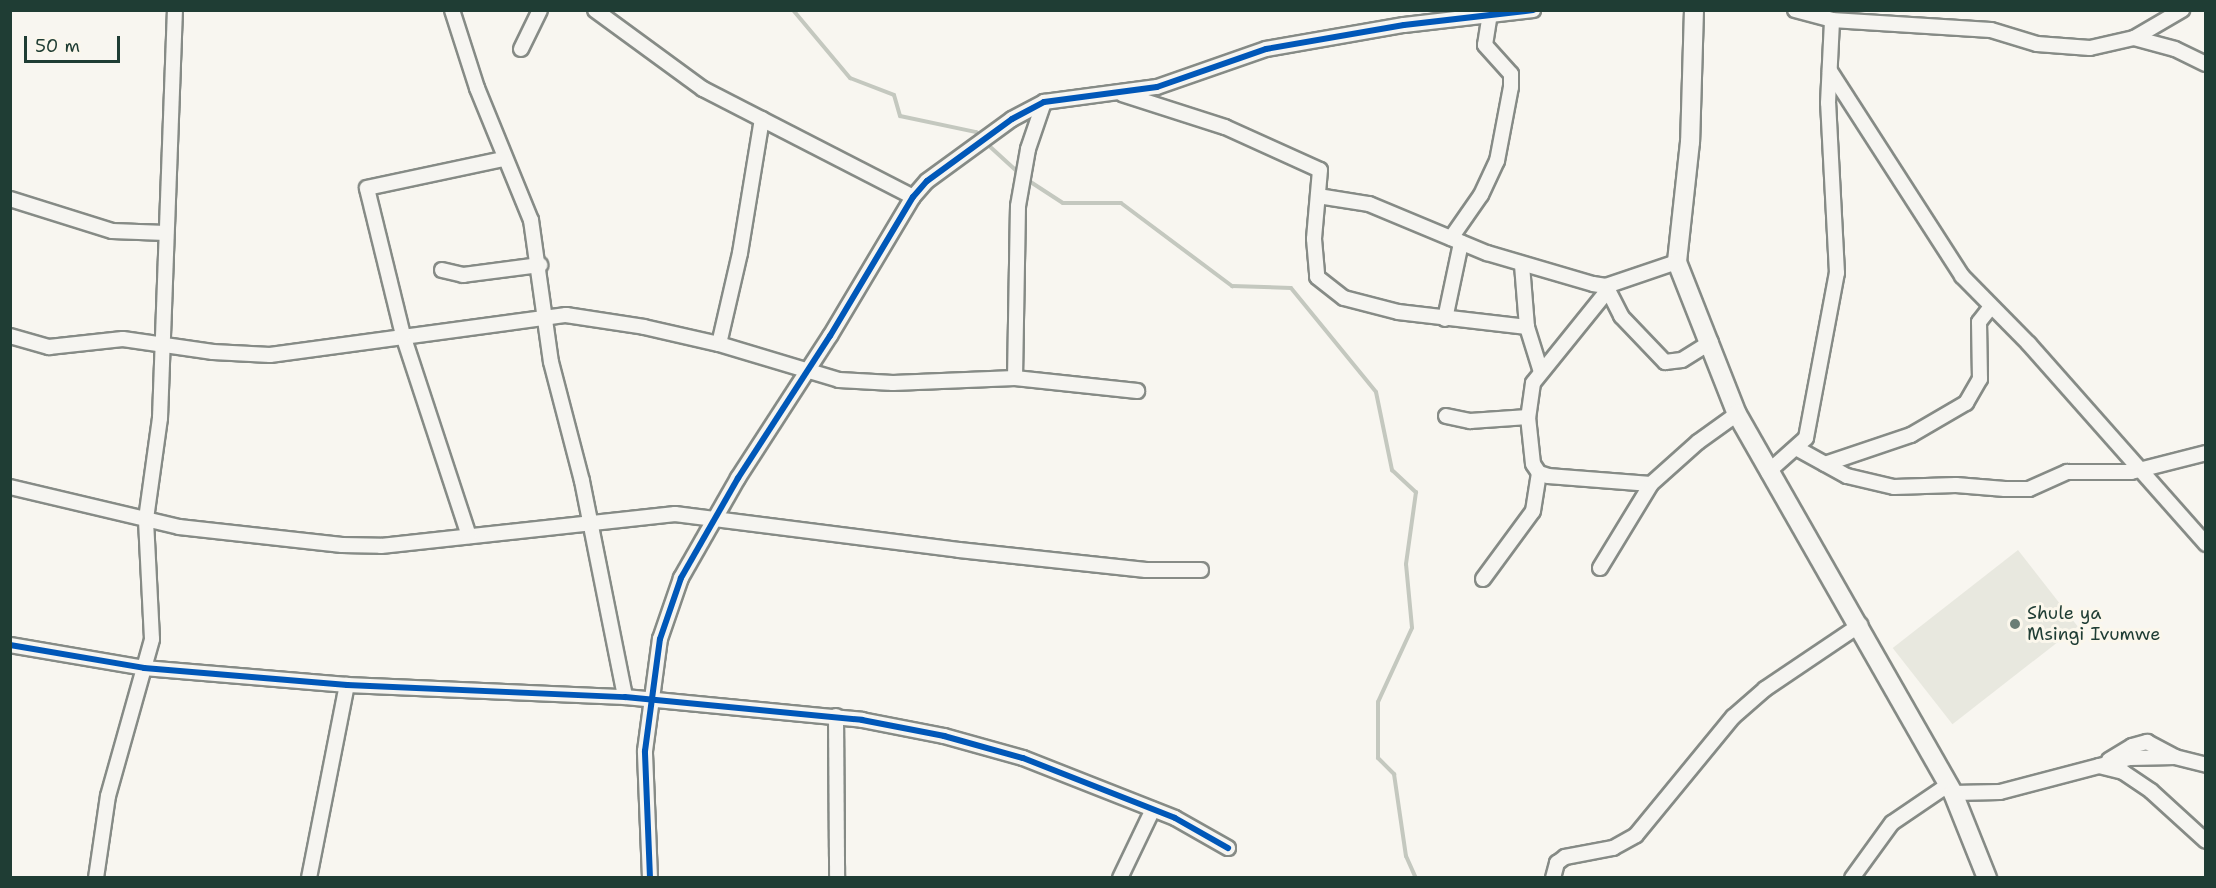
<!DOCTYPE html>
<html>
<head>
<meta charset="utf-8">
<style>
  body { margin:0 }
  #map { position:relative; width:2216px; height:888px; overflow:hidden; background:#f8f6f0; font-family:"Shantell Sans",sans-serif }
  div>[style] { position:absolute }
  .built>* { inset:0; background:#e8e8df; transform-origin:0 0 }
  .stream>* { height:4px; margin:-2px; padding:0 2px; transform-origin:2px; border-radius:2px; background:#c4c8bf }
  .roads { filter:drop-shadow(2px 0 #868b86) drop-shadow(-2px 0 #868b86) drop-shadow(0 2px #868b86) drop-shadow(0 -2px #868b86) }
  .minor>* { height:14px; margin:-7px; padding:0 7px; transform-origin:7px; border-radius:7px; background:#f6f5f1 }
  .tertiary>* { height:18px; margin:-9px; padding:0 9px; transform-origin:9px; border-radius:9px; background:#f6f5f1 }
  .cycleway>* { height:6px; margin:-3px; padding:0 3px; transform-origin:3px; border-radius:3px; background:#0057b8 }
  .dots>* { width:16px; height:16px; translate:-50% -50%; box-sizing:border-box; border:3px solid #fbf7ec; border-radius:50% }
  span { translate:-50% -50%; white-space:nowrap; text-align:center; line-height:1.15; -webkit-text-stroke:6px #fbf7ec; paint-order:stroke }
  .poi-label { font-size:18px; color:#1f3d34 }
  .left { translate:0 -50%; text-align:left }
  .frame { position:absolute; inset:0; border:12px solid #1f3d34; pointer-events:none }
  .scale { position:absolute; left:24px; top:36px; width:96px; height:27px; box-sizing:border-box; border:3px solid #1f3d34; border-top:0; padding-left:8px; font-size:18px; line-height:21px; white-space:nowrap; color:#1f3d34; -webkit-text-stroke:4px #fbf7ec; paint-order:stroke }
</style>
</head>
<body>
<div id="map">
  <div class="built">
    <div style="left:2018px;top:550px;width:97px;height:159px;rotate:52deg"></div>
  </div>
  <div class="stream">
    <div style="left:793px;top:10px;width:89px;rotate:50deg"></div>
    <div style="left:850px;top:78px;width:47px;rotate:21.1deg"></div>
    <div style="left:894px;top:95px;width:22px;rotate:74deg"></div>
    <div style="left:900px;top:116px;width:78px;rotate:11.9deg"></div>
    <div style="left:976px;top:132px;width:7px;rotate:45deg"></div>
    <div style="left:986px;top:143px;width:46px;rotate:42.4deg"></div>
    <div style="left:1026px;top:179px;width:44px;rotate:33deg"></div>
    <div style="left:1063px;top:203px;width:58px"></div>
    <div style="left:1121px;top:203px;width:139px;rotate:36.8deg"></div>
    <div style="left:1232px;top:286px;width:59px;rotate:1.9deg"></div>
    <div style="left:1291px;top:288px;width:134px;rotate:50.7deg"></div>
    <div style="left:1376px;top:392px;width:80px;rotate:78.4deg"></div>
    <div style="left:1392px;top:470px;width:33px;rotate:43deg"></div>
    <div style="left:1416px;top:492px;width:73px;rotate:97.9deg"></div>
    <div style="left:1406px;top:564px;width:64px;rotate:84.6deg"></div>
    <div style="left:1412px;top:628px;width:81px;rotate:114.7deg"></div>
    <div style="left:1378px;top:702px;width:56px;rotate:90deg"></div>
    <div style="left:1378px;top:758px;width:23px;rotate:45deg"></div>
    <div style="left:1394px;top:774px;width:83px;rotate:81.7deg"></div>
    <div style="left:1406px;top:856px;width:24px;rotate:66deg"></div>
  </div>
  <div class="roads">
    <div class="minor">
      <div style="left:452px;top:10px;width:82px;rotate:72.2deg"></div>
      <div style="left:477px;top:88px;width:143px;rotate:67.8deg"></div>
      <div style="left:531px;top:220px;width:143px;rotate:82deg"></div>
      <div style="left:551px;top:362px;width:123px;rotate:75.4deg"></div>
      <div style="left:582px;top:481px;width:220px;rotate:78.7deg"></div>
      <div style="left:595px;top:10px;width:134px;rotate:36.2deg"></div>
      <div style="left:703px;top:89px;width:236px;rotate:27.2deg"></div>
      <div style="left:1795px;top:10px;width:38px;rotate:15deg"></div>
      <div style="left:1832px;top:20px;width:159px;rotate:3.6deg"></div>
      <div style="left:1991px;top:30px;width:48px;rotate:16.9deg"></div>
      <div style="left:2037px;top:44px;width:53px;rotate:4.3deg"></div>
      <div style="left:2090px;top:48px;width:45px;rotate:-12.8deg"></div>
      <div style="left:2134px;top:38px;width:56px;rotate:-30.3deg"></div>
      <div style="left:2134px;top:38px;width:42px;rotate:15deg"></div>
      <div style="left:2175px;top:49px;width:34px;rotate:26deg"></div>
      <div style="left:521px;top:49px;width:43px;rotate:-64deg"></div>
      <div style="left:1830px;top:71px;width:244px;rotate:57.2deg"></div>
      <div style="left:1962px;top:276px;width:95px;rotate:45.4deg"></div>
      <div style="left:2029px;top:344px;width:267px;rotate:48.5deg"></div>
      <div style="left:1122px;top:94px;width:108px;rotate:17.8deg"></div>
      <div style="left:1225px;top:127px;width:104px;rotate:24.4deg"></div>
      <div style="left:1320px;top:170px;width:69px;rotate:95deg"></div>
      <div style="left:1314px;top:239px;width:38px;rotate:85deg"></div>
      <div style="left:1317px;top:277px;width:34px;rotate:38deg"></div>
      <div style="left:1344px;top:298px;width:56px;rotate:14.5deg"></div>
      <div style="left:1398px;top:312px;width:130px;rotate:6.6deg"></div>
      <div style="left:1318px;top:196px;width:52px;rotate:8.9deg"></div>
      <div style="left:1369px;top:204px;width:128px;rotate:22.6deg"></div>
      <div style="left:1487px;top:253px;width:110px;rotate:16.3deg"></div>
      <div style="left:1593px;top:284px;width:13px;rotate:9deg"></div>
      <div style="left:1606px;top:286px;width:75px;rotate:-18.7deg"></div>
      <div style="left:10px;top:199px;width:107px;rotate:17.4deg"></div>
      <div style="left:112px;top:231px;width:54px;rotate:2.1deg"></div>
      <div style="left:1451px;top:238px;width:52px;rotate:-55.1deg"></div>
      <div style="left:1481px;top:195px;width:38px;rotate:-65deg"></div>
      <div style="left:1497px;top:161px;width:75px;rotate:-79.3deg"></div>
      <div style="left:1511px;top:87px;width:13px;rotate:-90deg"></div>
      <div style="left:1511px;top:74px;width:39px;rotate:-132deg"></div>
      <div style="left:1485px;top:45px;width:31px;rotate:-81deg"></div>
      <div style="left:1522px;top:265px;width:62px;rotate:85.4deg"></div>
      <div style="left:1527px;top:327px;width:47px;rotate:72.7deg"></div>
      <div style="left:442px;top:270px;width:22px;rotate:13deg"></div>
      <div style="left:463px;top:275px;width:78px;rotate:-7.4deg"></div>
      <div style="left:1606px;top:286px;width:34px;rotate:63deg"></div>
      <div style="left:1621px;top:316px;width:64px;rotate:46.3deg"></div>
      <div style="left:1665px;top:362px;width:17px;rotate:-7deg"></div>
      <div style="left:1682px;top:360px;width:34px;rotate:-32deg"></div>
      <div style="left:1608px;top:290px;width:119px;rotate:128.9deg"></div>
      <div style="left:1533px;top:383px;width:34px;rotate:98deg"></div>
      <div style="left:1528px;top:417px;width:47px;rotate:83.9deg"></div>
      <div style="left:1533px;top:464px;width:11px;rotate:56deg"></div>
      <div style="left:1539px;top:473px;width:9px;rotate:18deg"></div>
      <div style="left:1548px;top:476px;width:103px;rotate:4.4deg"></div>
      <div style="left:1445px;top:319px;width:78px;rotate:-78.1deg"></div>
      <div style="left:10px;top:336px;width:41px;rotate:15.8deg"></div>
      <div style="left:49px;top:347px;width:74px;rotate:-6.2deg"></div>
      <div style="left:123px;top:339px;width:91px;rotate:8.2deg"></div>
      <div style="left:213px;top:352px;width:57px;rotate:3deg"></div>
      <div style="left:270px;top:355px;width:299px;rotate:-7.7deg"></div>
      <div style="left:566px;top:315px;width:79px;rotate:8.7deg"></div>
      <div style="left:644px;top:327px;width:77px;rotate:12.8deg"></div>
      <div style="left:719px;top:344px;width:125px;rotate:16.7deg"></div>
      <div style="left:839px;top:380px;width:54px;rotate:3.2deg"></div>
      <div style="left:893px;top:383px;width:122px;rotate:-2.3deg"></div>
      <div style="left:1015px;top:378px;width:123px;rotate:6.1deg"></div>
      <div style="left:719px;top:344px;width:93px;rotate:-77deg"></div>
      <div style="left:740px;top:253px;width:136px;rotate:-80.7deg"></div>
      <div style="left:1015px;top:378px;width:172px;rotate:-89deg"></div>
      <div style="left:1018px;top:206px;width:58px;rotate:-80deg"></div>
      <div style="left:1028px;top:149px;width:50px;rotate:-71.2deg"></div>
      <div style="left:1446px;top:416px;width:25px;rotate:12deg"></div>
      <div style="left:1470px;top:421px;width:58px;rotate:-3.9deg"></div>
      <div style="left:1798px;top:449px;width:56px;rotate:28.9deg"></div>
      <div style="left:1847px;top:476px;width:48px;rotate:13.2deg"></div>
      <div style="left:1894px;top:487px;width:62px;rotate:-1.8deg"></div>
      <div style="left:1956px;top:485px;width:49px;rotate:4.7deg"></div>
      <div style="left:2005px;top:489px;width:24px"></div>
      <div style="left:2029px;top:489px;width:42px;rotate:-24.1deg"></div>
      <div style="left:2067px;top:472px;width:64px"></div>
      <div style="left:2131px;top:472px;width:77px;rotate:-14.2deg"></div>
      <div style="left:1825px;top:464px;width:91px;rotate:-18.6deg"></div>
      <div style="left:1911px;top:435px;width:64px;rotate:-30.2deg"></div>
      <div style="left:1966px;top:403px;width:28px;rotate:-60deg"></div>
      <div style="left:1980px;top:379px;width:57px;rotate:-91deg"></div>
      <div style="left:1979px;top:322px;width:18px;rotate:-52deg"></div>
      <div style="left:1768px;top:472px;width:51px;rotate:-41.8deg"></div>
      <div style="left:1806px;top:438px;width:168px;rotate:-79.4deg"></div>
      <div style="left:1837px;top:273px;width:170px;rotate:-93deg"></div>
      <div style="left:1828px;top:103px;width:83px;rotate:-87.2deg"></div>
      <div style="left:10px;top:487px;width:174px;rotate:13.3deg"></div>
      <div style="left:179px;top:527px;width:164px;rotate:6.3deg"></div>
      <div style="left:342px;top:545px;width:39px;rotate:1deg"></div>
      <div style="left:381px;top:546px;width:296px;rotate:-6.2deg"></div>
      <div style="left:675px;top:514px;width:286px;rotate:7.2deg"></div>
      <div style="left:959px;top:550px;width:188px;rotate:6.1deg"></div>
      <div style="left:1146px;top:570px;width:55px"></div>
      <div style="left:469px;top:536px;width:212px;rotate:-108.2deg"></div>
      <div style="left:403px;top:335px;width:151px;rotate:-103.8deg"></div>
      <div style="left:367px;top:188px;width:140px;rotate:-12deg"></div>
      <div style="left:1600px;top:568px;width:98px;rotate:-58.7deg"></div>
      <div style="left:1651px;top:484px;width:63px;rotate:-41.8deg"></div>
      <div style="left:1698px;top:442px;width:48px;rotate:-35.7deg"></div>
      <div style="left:1483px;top:579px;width:84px;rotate:-53.7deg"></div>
      <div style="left:1533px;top:511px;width:38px;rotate:-81deg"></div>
      <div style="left:10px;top:645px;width:136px;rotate:9.7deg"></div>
      <div style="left:144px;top:668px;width:204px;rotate:4.8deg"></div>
      <div style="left:347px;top:685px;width:278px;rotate:2.5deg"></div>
      <div style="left:625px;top:697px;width:238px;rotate:5.5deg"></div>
      <div style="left:862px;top:720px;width:84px;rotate:11deg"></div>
      <div style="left:944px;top:736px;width:82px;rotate:15.6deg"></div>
      <div style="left:1023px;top:758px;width:163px;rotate:21.5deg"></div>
      <div style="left:1175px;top:818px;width:61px;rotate:29.5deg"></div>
      <div style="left:836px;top:716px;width:162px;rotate:89.6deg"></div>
      <div style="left:2109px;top:760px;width:27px;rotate:-31deg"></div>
      <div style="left:2132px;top:746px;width:16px;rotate:-15deg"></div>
      <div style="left:2147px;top:742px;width:32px;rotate:28deg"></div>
      <div style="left:2099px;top:766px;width:25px;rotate:14deg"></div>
      <div style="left:2123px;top:772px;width:34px;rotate:34deg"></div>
      <div style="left:2151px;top:791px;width:74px;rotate:42.3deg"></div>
      <div style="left:1953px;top:793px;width:47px;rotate:-1.2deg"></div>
      <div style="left:2000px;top:792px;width:134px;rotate:-14.7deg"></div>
      <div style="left:2130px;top:758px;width:45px;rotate:-1.3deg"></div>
      <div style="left:2175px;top:757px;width:32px;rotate:14deg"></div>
      <div style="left:96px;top:878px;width:83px;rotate:-81.7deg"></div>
      <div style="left:108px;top:796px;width:163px;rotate:-74.3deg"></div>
      <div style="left:152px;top:639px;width:120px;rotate:-92.9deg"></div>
      <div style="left:146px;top:519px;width:102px;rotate:-82.1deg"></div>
      <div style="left:160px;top:418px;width:408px;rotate:-87.9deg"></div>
      <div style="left:309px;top:878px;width:197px;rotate:-78.9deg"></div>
      <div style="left:650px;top:878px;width:127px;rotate:-92.3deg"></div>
      <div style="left:645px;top:751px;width:113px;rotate:-82.4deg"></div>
      <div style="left:660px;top:639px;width:65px;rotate:-71deg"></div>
      <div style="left:681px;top:578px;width:115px;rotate:-60.3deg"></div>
      <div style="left:738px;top:478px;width:169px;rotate:-57.1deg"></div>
      <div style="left:830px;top:336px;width:162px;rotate:-59.2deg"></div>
      <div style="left:913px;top:197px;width:21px;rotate:-49deg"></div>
      <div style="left:927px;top:181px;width:105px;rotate:-36.1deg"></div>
      <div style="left:1012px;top:119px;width:36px;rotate:-28deg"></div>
      <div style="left:1044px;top:102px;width:114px;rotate:-7.6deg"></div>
      <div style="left:1157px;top:87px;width:115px;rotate:-19.2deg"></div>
      <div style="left:1266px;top:49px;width:140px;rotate:-9.9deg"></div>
      <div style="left:1404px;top:25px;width:130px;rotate:-6.6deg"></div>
      <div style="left:1120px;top:878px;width:76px;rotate:-64.4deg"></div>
      <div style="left:1553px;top:878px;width:16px;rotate:-75deg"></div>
      <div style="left:1557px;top:863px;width:10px;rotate:-37deg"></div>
      <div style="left:1565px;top:857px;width:49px;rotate:-10.6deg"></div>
      <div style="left:1613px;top:848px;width:26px;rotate:-29deg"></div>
      <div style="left:1636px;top:835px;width:153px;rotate:-50.6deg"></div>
      <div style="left:1733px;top:717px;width:43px;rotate:-41.2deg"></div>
      <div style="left:1765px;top:689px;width:115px;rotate:-34deg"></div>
      <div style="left:1852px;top:878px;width:68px;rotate:-54deg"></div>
      <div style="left:1892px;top:823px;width:68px;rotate:-34.2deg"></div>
    </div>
    <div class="tertiary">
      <div style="left:1694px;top:10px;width:132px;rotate:91.7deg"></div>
      <div style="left:1690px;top:142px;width:121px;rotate:96.2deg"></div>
      <div style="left:1677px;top:262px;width:163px;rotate:68.5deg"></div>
      <div style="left:1737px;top:414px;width:436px;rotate:60.3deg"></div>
      <div style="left:1953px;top:793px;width:92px;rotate:68.2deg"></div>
    </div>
  </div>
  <div class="cycleway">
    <div style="left:10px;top:645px;width:136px;rotate:9.7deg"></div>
    <div style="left:144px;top:668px;width:204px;rotate:4.8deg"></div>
    <div style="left:347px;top:685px;width:278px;rotate:2.5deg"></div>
    <div style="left:625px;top:697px;width:238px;rotate:5.5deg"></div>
    <div style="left:862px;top:720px;width:84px;rotate:11deg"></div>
    <div style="left:944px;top:736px;width:82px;rotate:15.6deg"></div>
    <div style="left:1023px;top:758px;width:163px;rotate:21.5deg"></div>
    <div style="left:1175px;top:818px;width:61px;rotate:29.5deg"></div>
    <div style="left:650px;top:878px;width:127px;rotate:-92.3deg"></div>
    <div style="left:645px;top:751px;width:113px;rotate:-82.4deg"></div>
    <div style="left:660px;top:639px;width:65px;rotate:-71deg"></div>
    <div style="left:681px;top:578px;width:115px;rotate:-60.3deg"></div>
    <div style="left:738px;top:478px;width:169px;rotate:-57.1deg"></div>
    <div style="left:830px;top:336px;width:162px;rotate:-59.2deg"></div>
    <div style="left:913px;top:197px;width:21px;rotate:-49deg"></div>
    <div style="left:927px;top:181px;width:105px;rotate:-36.1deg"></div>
    <div style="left:1012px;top:119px;width:36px;rotate:-28deg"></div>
    <div style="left:1044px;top:102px;width:114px;rotate:-7.6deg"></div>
    <div style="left:1157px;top:87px;width:115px;rotate:-19.2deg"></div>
    <div style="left:1266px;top:49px;width:140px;rotate:-9.9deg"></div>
    <div style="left:1404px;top:25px;width:130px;rotate:-6.6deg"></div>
  </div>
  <div class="dots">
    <div style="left:2015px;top:624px;background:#6b7e76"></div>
  </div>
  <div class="poi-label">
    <span class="left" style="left:2027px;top:624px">Shule ya<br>Msingi Ivumwe</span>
  </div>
  <div class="frame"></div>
  <div class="scale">50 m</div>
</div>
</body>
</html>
